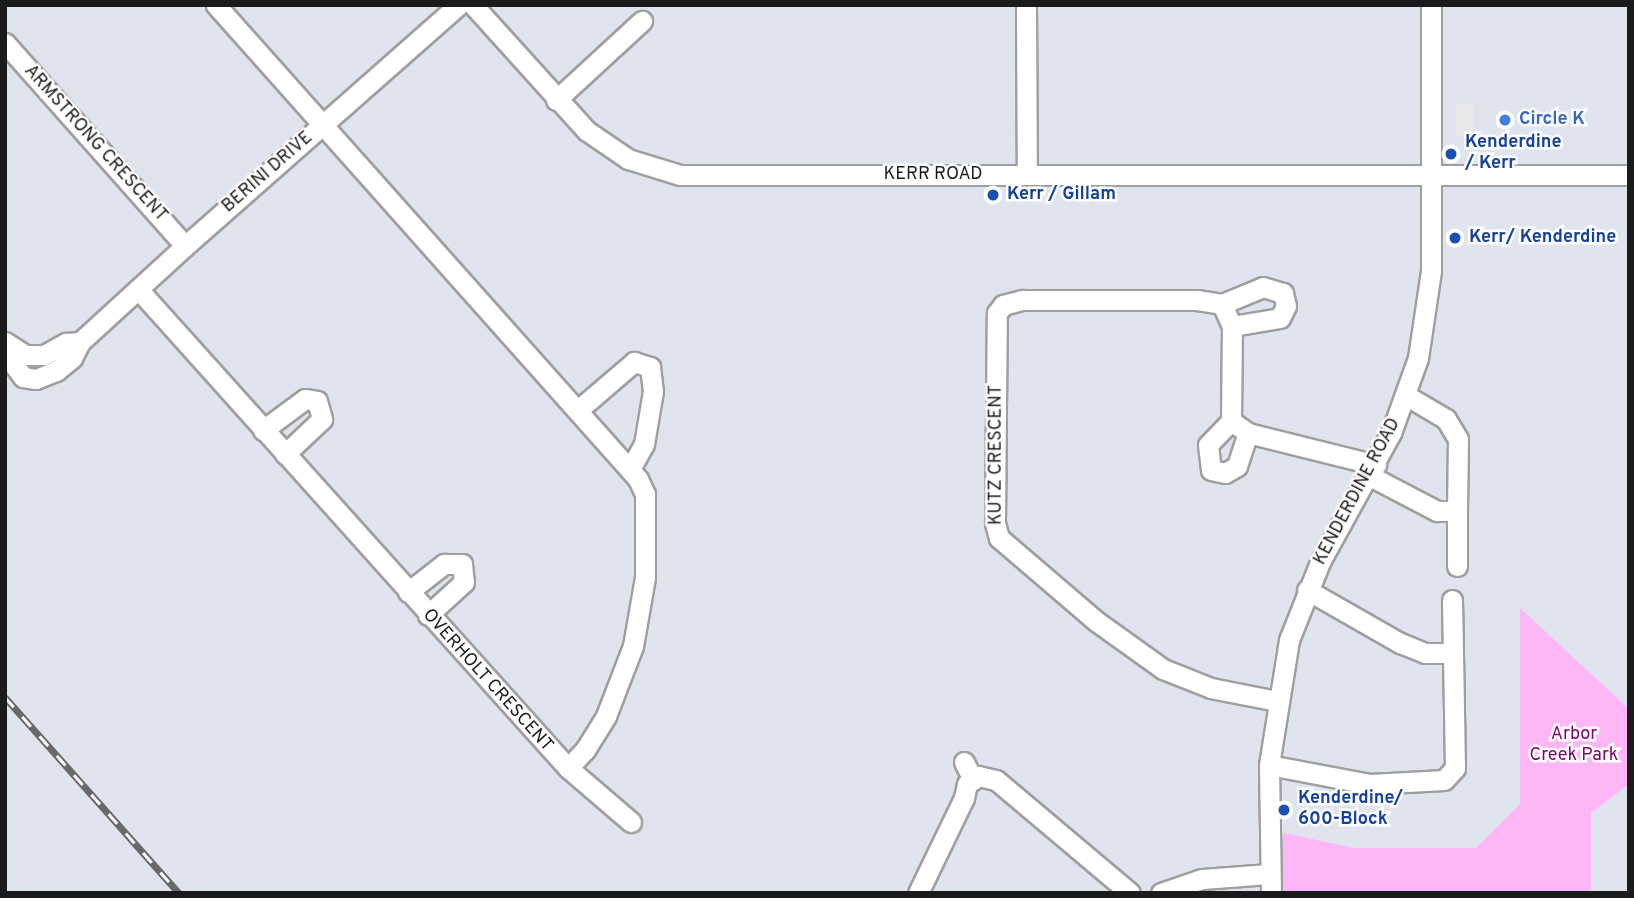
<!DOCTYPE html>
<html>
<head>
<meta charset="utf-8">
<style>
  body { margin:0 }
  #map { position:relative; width:1634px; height:898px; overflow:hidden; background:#dfe4ee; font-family:Overpass,sans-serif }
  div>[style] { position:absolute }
  .park>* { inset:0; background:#fdb7f7 }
  .parking>* { inset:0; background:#e7e7e7; transform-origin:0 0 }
  .roads { filter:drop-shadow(2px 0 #9f9f9f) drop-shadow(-2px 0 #9f9f9f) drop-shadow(0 2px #9f9f9f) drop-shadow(0 -2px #9f9f9f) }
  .minor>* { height:19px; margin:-9.5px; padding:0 9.5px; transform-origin:9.5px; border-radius:9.5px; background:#fff }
  .rail>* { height:7px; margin-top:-3.5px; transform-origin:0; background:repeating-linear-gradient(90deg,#fff 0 13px,#696969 0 26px); box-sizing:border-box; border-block:2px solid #696969 }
  .dots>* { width:19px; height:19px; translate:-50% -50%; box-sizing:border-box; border:4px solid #fff; border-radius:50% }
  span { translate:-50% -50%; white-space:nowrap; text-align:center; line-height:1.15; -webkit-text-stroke:5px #fff; paint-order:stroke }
  .shop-label { font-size:18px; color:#366cbe; font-weight:700 }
  .left { translate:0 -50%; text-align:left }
  .street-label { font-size:18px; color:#1b1b1b }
  .transit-label { font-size:18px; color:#164399; font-weight:700 }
  .park-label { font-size:18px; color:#800373 }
  .frame { position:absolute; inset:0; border:7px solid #1b1b1b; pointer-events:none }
</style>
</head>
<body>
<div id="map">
  <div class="park">
    <div style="clip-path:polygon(1520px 608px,1629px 709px,1629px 784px,1591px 813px,1591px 893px,1283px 893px,1278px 849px,1284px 833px,1354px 848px,1476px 848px,1520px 804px)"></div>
  </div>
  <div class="parking">
    <div style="left:1455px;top:103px;width:19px;height:34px"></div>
  </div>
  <div class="roads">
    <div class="minor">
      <div style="left:473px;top:5px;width:170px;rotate:47.9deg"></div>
      <div style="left:587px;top:131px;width:50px;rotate:34.3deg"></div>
      <div style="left:628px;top:159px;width:54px;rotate:17.1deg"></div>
      <div style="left:680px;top:175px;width:949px"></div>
      <div style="left:1026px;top:5px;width:170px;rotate:89.7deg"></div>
      <div style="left:5px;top:43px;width:271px;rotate:48.4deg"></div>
      <div style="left:556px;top:100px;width:117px;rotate:-42.6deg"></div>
      <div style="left:138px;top:289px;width:644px;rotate:48.09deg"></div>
      <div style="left:568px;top:768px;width:25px;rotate:-47deg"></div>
      <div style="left:585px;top:750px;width:40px;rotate:-58deg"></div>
      <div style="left:606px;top:716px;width:75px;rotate:-68.9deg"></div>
      <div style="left:633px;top:646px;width:70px;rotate:-80.1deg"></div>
      <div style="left:645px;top:577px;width:83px;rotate:-90deg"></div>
      <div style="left:645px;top:494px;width:17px;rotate:-115deg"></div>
      <div style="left:638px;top:479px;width:635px;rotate:-131.68deg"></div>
      <div style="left:1222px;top:304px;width:44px;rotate:-22.5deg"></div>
      <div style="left:1263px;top:287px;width:21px;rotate:17deg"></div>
      <div style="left:1283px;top:293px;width:13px;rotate:77deg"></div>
      <div style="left:1286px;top:306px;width:13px;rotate:117deg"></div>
      <div style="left:1280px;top:318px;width:49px;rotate:170.5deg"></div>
      <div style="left:5px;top:342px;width:24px;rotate:33deg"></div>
      <div style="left:25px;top:355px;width:19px"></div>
      <div style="left:44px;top:355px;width:25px;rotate:-29deg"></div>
      <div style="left:66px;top:343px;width:14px;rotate:-4deg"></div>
      <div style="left:5px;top:353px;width:30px;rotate:53deg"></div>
      <div style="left:23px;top:377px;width:13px;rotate:9deg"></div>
      <div style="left:36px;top:379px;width:22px;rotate:-22deg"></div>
      <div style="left:56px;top:371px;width:21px;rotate:-39deg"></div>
      <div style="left:72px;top:358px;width:18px;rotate:-63deg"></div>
      <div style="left:80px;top:342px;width:142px;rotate:-42.4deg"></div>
      <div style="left:185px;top:246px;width:364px;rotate:-41.4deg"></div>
      <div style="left:578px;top:410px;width:74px;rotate:-40.6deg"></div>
      <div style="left:634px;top:362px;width:17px;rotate:17deg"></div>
      <div style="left:650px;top:367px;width:24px;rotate:83deg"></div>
      <div style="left:653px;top:391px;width:54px;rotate:99.6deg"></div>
      <div style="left:644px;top:444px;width:29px;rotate:119deg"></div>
      <div style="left:1231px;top:421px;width:33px;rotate:134deg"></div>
      <div style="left:1208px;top:445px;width:25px;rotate:83deg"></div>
      <div style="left:1211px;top:470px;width:14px;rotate:12deg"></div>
      <div style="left:1225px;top:473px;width:14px;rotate:-30deg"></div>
      <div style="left:1237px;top:466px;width:35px;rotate:-72deg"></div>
      <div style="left:263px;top:430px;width:52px;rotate:-36.4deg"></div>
      <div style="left:305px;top:399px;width:12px;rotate:9deg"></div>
      <div style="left:317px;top:401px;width:19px;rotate:74deg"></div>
      <div style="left:322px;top:419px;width:51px;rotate:136.6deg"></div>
      <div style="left:1370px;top:476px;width:76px;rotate:27.6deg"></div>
      <div style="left:1437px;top:511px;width:20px"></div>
      <div style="left:1457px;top:511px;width:72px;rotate:-89.2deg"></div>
      <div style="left:1458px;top:439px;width:23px;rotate:-121deg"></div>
      <div style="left:1446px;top:419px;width:45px;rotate:-149.5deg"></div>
      <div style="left:1457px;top:566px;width:55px;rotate:-90deg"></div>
      <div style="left:408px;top:592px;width:46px;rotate:-37.9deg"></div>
      <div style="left:444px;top:564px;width:18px"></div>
      <div style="left:462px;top:564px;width:18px;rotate:84deg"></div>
      <div style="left:464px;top:582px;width:49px;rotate:137.5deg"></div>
      <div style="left:1452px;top:600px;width:53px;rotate:88.9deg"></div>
      <div style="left:1277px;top:701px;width:67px;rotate:-168.9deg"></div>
      <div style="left:1211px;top:688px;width:52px;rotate:-158.4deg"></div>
      <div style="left:1163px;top:669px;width:82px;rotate:-144.4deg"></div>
      <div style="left:1096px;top:621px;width:128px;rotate:-139.4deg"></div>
      <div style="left:999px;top:538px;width:16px;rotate:-105deg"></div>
      <div style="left:995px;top:523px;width:210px;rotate:-89.5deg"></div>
      <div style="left:997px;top:313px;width:10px;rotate:-53deg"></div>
      <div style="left:1003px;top:305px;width:20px;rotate:-15deg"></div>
      <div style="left:1022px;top:300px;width:175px"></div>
      <div style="left:1197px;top:300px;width:25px;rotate:9deg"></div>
      <div style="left:1222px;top:304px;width:24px;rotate:66deg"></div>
      <div style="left:1232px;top:326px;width:95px;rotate:90.6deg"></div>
      <div style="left:1231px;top:421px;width:21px;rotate:35deg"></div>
      <div style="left:1248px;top:433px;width:132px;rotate:14deg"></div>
      <div style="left:964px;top:762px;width:20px;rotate:63deg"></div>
      <div style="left:1269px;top:765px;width:103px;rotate:10.7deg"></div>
      <div style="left:1370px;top:784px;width:74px;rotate:-3.1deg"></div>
      <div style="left:1444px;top:780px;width:16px;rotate:-47deg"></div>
      <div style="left:1455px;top:768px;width:115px;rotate:-91deg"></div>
      <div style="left:1453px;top:653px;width:28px;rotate:180deg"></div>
      <div style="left:1425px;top:653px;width:27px;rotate:-158deg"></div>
      <div style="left:1400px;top:643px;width:107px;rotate:-150.3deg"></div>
      <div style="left:568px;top:768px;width:83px;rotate:40.6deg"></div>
      <div style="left:918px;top:893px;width:106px;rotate:-64.2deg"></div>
      <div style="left:964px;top:798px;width:14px;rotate:-78deg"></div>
      <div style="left:967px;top:784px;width:14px;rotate:-36deg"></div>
      <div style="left:978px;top:776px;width:18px;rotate:13deg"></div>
      <div style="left:996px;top:780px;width:175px;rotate:40.1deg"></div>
      <div style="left:1161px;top:893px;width:43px;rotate:-18.9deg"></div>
      <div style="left:1202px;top:879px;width:67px;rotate:-4.3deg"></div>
      <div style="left:1271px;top:893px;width:128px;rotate:-90.9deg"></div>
      <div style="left:1269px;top:765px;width:127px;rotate:-80.9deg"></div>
      <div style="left:1289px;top:640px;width:84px;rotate:-68.3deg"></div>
      <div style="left:1320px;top:562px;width:147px;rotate:-61.2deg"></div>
      <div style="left:1391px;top:433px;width:80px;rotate:-70.2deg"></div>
      <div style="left:1418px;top:358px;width:88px;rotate:-81.5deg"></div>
      <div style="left:1431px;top:271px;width:266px;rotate:-90deg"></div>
    </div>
  </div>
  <div class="rail">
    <div style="left:5px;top:697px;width:262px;rotate:48.4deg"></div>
  </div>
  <div class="dots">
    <div style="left:1505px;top:120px;background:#3f7fe0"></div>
    <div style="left:1451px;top:154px;background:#1a4fb4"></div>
    <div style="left:993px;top:195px;background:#1a4fb4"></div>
    <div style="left:1455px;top:238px;background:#1a4fb4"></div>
    <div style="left:1284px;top:810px;background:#1a4fb4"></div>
  </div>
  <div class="shop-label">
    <span class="left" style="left:1519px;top:120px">Circle K</span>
  </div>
  <div class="street-label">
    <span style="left:95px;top:144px;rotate:48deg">ARMSTRONG CRESCENT</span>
    <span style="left:268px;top:173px;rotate:-41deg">BERINI DRIVE</span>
    <span style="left:933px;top:175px">KERR ROAD</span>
    <span style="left:997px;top:455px;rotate:-90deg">KUTZ CRESCENT</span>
    <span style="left:1358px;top:492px;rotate:-62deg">KENDERDINE ROAD</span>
    <span style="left:487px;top:681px;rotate:48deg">OVERHOLT CRESCENT</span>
  </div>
  <div class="transit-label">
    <span class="left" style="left:1465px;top:154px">Kenderdine<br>/ Kerr</span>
    <span class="left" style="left:1007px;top:195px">Kerr / Gillam</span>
    <span class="left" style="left:1469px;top:238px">Kerr/ Kenderdine</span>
    <span class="left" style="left:1298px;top:810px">Kenderdine/<br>600-Block</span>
  </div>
  <div class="park-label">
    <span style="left:1574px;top:746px">Arbor<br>Creek Park</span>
  </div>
  <div class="frame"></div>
</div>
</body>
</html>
